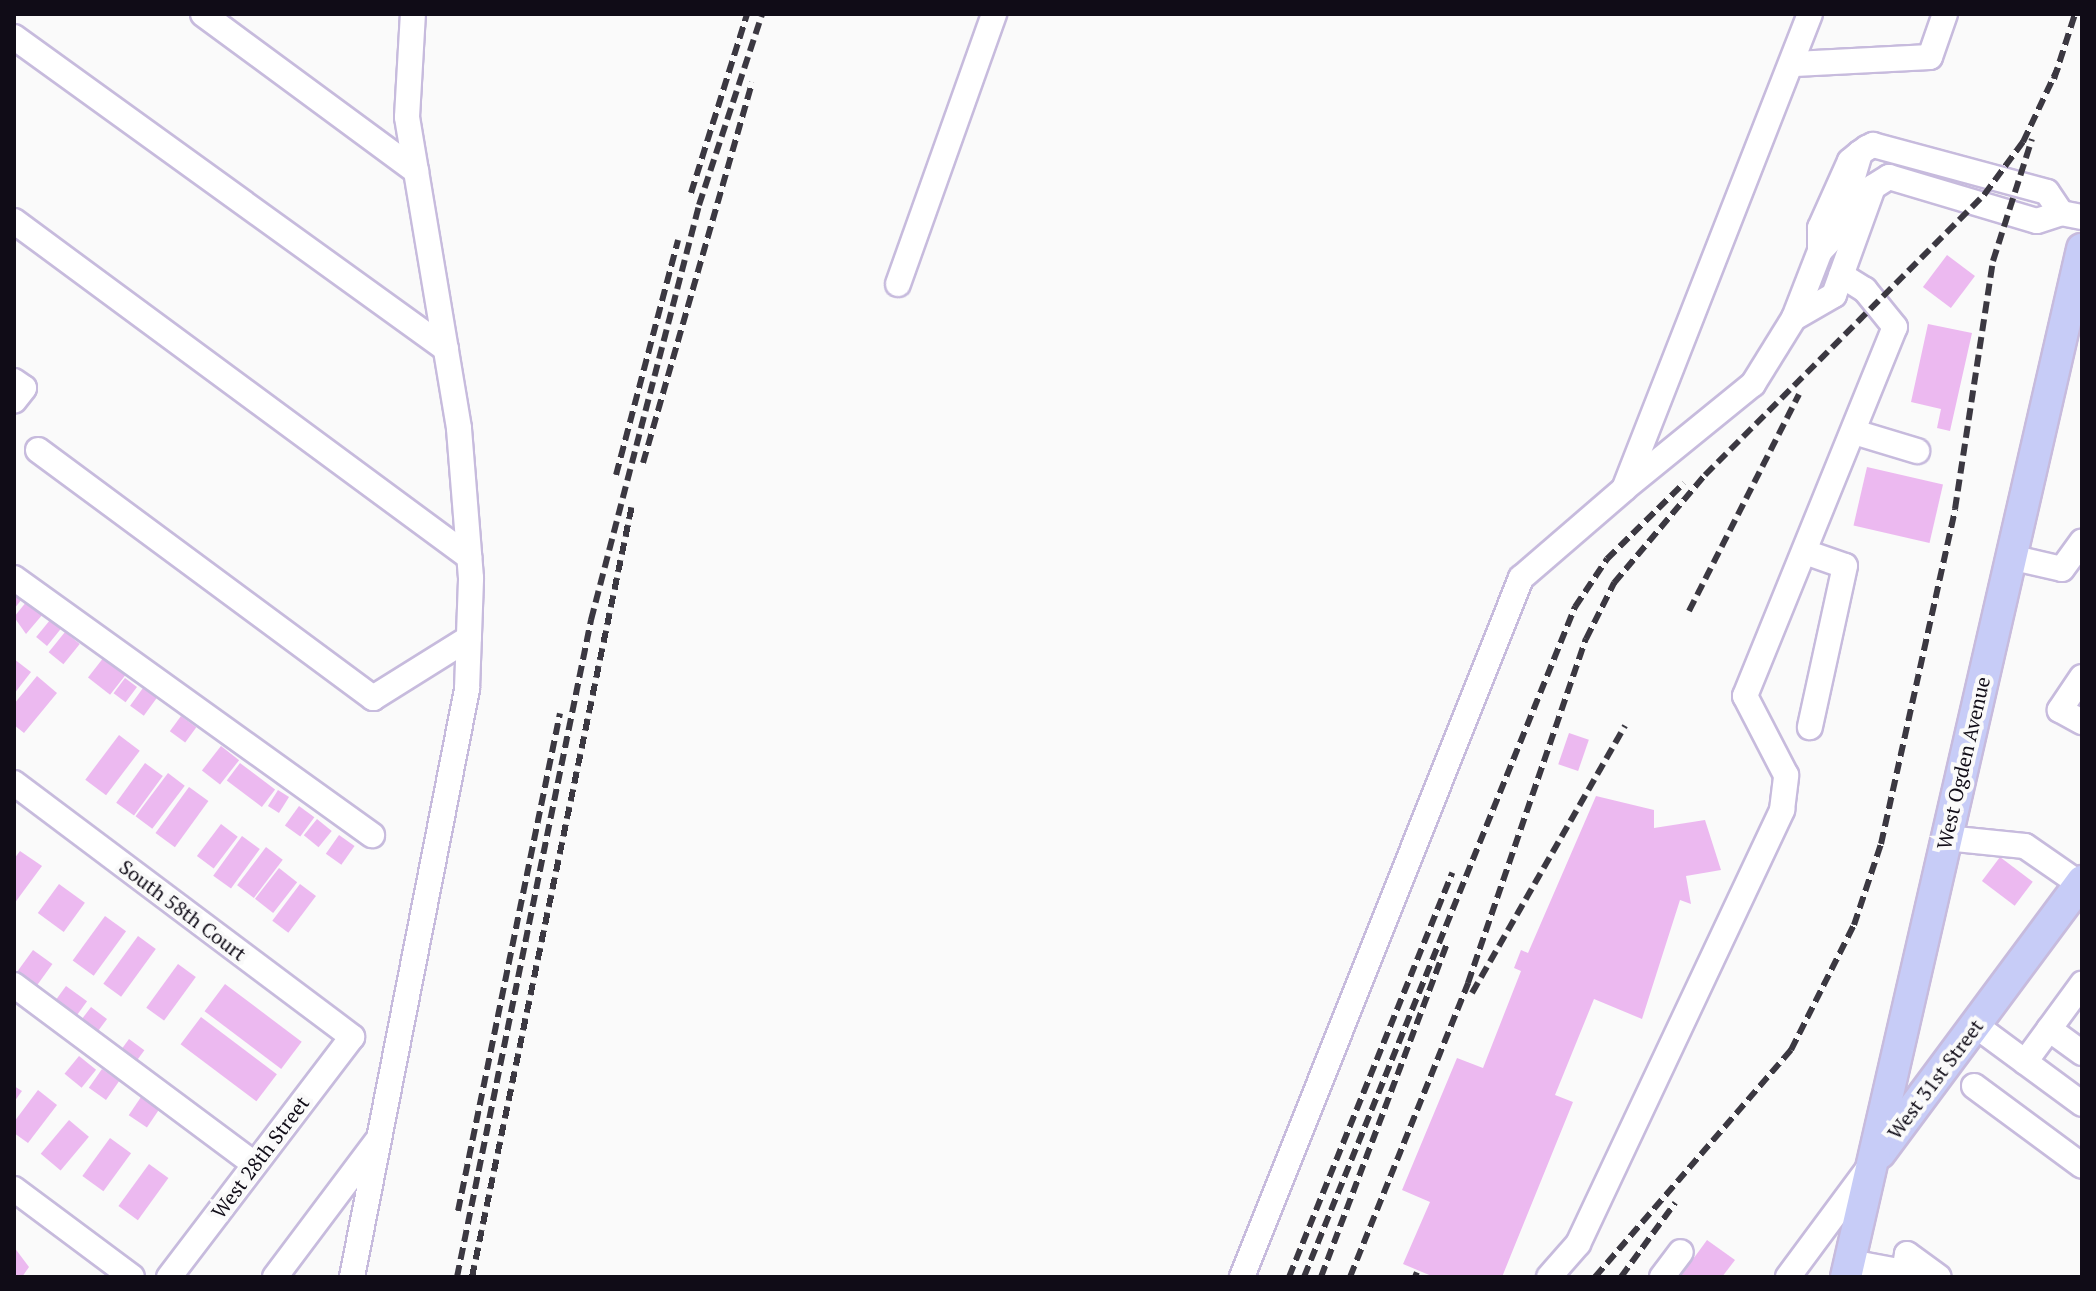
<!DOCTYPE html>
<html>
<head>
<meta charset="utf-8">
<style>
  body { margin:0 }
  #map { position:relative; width:2096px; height:1291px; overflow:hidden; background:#fafafa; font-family:"PT Serif",serif }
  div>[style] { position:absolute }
  .building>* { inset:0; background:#ecb9f0; transform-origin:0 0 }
  .roads { filter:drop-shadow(2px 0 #c7bbdd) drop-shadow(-2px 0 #c7bbdd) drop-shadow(0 2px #c7bbdd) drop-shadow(0 -2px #c7bbdd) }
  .minor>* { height:24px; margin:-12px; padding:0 12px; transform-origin:12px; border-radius:12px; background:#fff }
  .major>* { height:30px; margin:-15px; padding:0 15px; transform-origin:15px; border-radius:15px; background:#c7ccf7 }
  .rail>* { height:6px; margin-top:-3px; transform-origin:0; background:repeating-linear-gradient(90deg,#3b3841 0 12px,transparent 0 18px) }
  span { translate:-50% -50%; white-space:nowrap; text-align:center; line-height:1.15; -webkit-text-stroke:8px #fafafa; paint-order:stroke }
  .street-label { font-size:20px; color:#100c17 }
  .frame { position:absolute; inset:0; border:16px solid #100c17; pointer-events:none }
</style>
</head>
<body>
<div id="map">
  <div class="building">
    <div style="left:1947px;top:255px;width:35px;height:40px;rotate:37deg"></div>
    <div style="clip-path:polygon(1928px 324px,1972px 333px,1950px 431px,1937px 428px,1941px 409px,1911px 402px)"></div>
    <div style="left:1867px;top:467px;width:78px;height:60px;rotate:13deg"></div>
    <div style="clip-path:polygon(14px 593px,22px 599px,14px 609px)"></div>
    <div style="clip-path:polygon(27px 601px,43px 614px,26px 634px,14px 617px)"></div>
    <div style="left:50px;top:620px;width:14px;height:22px;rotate:39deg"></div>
    <div style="left:65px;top:632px;width:19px;height:26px;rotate:39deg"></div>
    <div style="left:104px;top:657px;width:28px;height:26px;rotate:38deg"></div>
    <div style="clip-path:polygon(14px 659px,31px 672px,14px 694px)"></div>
    <div style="clip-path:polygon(37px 676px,57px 693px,24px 733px,14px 725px,14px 704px)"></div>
    <div style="left:125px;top:678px;width:15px;height:19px;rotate:37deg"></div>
    <div style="left:143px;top:688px;width:17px;height:22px;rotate:36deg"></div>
    <div style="left:181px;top:716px;width:19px;height:19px;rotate:36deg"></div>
    <div style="left:1569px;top:733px;width:21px;height:33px;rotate:19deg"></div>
    <div style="left:119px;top:735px;width:26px;height:56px;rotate:37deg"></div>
    <div style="left:221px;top:746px;width:23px;height:31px;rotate:38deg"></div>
    <div style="left:145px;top:763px;width:22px;height:49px;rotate:36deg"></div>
    <div style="left:240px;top:763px;width:44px;height:22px;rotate:37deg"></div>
    <div style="left:168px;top:773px;width:21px;height:54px;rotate:37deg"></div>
    <div style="left:189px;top:787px;width:24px;height:57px;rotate:36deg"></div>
    <div style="left:278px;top:790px;width:13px;height:19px;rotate:32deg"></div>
    <div style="clip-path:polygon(1596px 796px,1654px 810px,1654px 828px,1705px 820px,1721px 870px,1686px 876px,1691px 904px,1680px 900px,1642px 1019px,1594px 999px,1555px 1095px,1573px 1102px,1502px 1277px,1434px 1277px,1403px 1264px,1430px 1202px,1402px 1190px,1457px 1058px,1483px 1068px,1521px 971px,1514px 968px,1521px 950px,1528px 953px)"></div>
    <div style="left:299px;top:806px;width:19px;height:24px;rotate:36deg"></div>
    <div style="left:317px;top:819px;width:19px;height:21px;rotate:39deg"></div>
    <div style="left:221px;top:824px;width:21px;height:40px;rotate:37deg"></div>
    <div style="left:339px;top:835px;width:19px;height:23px;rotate:35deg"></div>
    <div style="left:242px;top:836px;width:22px;height:49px;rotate:36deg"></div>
    <div style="left:266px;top:847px;width:21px;height:48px;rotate:37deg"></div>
    <div style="clip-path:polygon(20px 851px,42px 866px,14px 904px,14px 859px)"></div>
    <div style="left:2000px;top:857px;width:41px;height:30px;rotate:37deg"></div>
    <div style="left:279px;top:868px;width:23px;height:39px;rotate:38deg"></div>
    <div style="left:59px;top:884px;width:32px;height:36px;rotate:36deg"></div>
    <div style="left:300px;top:884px;width:20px;height:46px;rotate:37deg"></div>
    <div style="left:105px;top:916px;width:26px;height:55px;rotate:36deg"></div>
    <div style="left:138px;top:936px;width:22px;height:59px;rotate:36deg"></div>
    <div style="left:33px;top:950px;width:24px;height:31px;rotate:36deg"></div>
    <div style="left:178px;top:964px;width:22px;height:54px;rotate:36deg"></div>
    <div style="left:225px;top:984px;width:96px;height:34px;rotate:37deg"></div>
    <div style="left:66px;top:986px;width:26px;height:27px;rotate:36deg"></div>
    <div style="left:91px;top:1007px;width:20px;height:23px;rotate:37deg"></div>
    <div style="left:201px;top:1017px;width:95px;height:34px;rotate:37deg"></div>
    <div style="left:129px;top:1039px;width:19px;height:19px;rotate:36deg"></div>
    <div style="left:79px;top:1056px;width:22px;height:23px;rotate:39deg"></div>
    <div style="left:102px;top:1069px;width:21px;height:23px;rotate:35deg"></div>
    <div style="clip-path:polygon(14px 1086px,22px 1091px,14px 1102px)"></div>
    <div style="clip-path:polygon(38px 1090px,57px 1105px,28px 1143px,14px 1133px,14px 1122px)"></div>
    <div style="left:141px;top:1097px;width:22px;height:22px;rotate:34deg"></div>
    <div style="left:69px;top:1120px;width:26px;height:44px;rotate:40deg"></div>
    <div style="left:110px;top:1138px;width:26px;height:47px;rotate:36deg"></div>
    <div style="left:149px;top:1164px;width:24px;height:52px;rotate:36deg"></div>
    <div style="clip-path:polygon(1707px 1240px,1735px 1260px,1722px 1277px,1680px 1277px)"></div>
    <div style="clip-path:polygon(14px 1247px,29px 1267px,22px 1277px,14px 1277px)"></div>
  </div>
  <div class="roads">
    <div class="minor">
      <div style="left:203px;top:14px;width:265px;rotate:36.4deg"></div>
      <div style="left:14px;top:37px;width:533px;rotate:35.84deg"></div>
      <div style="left:1795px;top:64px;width:135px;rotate:-3deg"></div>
      <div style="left:1930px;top:57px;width:46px;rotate:-70.8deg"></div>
      <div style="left:1860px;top:153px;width:84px;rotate:106.5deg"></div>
      <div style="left:1836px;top:234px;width:23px;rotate:133deg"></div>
      <div style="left:1820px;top:251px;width:23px;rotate:-90deg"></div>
      <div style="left:1820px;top:228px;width:73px;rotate:-65.9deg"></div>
      <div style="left:1850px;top:161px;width:13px;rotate:-39deg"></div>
      <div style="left:1860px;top:153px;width:9px;rotate:-36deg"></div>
      <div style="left:1867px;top:148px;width:7px;rotate:-27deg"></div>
      <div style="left:1873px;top:145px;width:180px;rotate:15.1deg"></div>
      <div style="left:2047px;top:192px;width:25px;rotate:56deg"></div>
      <div style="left:2061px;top:213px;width:21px;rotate:11deg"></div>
      <div style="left:14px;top:221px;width:566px;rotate:36.44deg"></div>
      <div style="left:1820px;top:251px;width:72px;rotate:111.2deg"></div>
      <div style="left:1794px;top:318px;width:46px;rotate:-29.9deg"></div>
      <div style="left:1834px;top:295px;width:115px;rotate:-70.1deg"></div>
      <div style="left:1873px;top:187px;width:19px;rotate:-32deg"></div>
      <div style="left:1889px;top:177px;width:154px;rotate:16.6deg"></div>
      <div style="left:2037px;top:221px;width:25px;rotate:-18deg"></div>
      <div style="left:898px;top:284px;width:287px;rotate:-70.4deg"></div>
      <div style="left:1794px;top:318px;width:78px;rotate:121.8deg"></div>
      <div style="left:1753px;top:384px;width:166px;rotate:140.9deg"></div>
      <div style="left:1624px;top:489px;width:510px;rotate:-68.62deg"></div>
      <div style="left:14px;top:381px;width:12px;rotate:35deg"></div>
      <div style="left:24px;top:388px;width:16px;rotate:128deg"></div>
      <div style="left:1854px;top:432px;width:66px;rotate:16.8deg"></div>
      <div style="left:38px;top:450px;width:417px;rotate:36.5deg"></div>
      <div style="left:373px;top:698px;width:113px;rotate:-32deg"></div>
      <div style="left:1805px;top:552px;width:42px;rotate:19.3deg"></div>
      <div style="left:1845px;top:566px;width:165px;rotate:102.3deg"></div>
      <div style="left:2010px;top:557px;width:53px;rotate:13deg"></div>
      <div style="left:2062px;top:569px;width:34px;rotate:-54deg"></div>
      <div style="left:14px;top:578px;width:441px;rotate:35.7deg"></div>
      <div style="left:2082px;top:677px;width:40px;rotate:124deg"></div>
      <div style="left:2060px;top:710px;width:25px;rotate:29deg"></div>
      <div style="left:14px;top:783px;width:423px;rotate:36.9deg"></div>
      <div style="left:352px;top:1037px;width:302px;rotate:127.3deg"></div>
      <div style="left:1946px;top:838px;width:79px;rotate:5.8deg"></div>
      <div style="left:2025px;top:846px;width:67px;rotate:34.6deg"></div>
      <div style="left:14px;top:985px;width:299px;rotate:36.7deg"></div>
      <div style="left:1975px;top:1025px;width:133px;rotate:36.4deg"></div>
      <div style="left:2049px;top:1029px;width:41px;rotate:36deg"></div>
      <div style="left:2025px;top:1062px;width:97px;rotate:-53.8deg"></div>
      <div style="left:1974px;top:1086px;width:134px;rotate:36.5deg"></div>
      <div style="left:14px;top:1189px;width:147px;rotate:36.7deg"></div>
      <div style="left:1850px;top:1262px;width:55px;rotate:10.5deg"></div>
      <div style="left:275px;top:1277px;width:170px;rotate:-53.1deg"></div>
      <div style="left:352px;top:1277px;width:599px;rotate:-78.93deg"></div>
      <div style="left:467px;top:689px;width:111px;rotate:-87.9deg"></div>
      <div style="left:471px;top:578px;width:150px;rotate:-94.6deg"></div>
      <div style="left:459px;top:428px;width:315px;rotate:-99.5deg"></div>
      <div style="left:407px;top:117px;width:103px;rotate:-86.7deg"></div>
      <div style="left:1242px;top:1277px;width:753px;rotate:-68.24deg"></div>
      <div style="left:1521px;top:578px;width:136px;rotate:-40.8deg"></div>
      <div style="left:1549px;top:1277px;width:44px;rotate:-48.7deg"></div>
      <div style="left:1578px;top:1244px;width:480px;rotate:-64.8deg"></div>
      <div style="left:1782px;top:810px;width:35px;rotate:-83deg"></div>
      <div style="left:1786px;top:775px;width:89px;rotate:-117.4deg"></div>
      <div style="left:1745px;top:696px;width:398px;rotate:-67.9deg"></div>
      <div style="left:1895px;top:327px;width:48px;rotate:-129deg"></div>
      <div style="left:1865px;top:290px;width:28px;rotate:-148deg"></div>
      <div style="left:1662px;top:1277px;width:31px;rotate:-53deg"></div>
      <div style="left:1788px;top:1277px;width:134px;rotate:-53.5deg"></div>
      <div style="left:1903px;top:1277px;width:23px;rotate:-80deg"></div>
      <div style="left:1907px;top:1254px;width:39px;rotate:36deg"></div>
    </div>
    <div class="major">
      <div style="left:1880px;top:1153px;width:339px;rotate:-53.4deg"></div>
      <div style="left:1846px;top:1277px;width:1055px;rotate:-77.07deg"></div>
    </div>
  </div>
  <div class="rail">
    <div style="left:2054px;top:79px;width:68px;rotate:-72.1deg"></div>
    <div style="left:691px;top:193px;width:188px;rotate:-72.6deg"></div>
    <div style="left:643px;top:463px;width:396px;rotate:-74deg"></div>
    <div style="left:616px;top:475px;width:243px;rotate:-75.2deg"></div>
    <div style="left:1689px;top:611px;width:243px;rotate:-63.1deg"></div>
    <div style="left:1472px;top:993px;width:308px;rotate:-60.2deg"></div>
    <div style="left:458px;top:1211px;width:508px;rotate:-78.42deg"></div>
    <div style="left:457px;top:1277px;width:671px;rotate:-78.47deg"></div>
    <div style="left:591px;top:620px;width:429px;rotate:-75.4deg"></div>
    <div style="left:699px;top:205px;width:201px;rotate:-71.7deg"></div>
    <div style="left:472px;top:1277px;width:788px;rotate:-78.29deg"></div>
    <div style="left:1289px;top:1277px;width:436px;rotate:-68deg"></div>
    <div style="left:1304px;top:1277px;width:723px;rotate:-67.98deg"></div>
    <div style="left:1575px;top:607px;width:58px;rotate:-56.3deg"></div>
    <div style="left:1607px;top:559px;width:108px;rotate:-44.6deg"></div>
    <div style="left:1321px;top:1277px;width:357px;rotate:-69.3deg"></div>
    <div style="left:1350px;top:1277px;width:317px;rotate:-68.1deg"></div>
    <div style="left:1468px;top:983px;width:364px;rotate:-71.1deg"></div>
    <div style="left:1586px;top:639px;width:63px;rotate:-63.4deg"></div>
    <div style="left:1614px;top:583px;width:141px;rotate:-49.9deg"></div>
    <div style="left:1705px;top:475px;width:395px;rotate:-45.1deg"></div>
    <div style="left:1984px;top:195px;width:66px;rotate:-53.7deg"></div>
    <div style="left:2023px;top:142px;width:82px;rotate:-64.7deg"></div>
    <div style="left:1415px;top:1277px;width:5px;rotate:-68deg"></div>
    <div style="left:1595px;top:1277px;width:300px;rotate:-49.2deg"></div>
    <div style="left:1791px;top:1050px;width:140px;rotate:-63.3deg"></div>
    <div style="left:1854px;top:925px;width:85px;rotate:-71.6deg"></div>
    <div style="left:1881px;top:844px;width:343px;rotate:-77.5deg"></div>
    <div style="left:1955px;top:509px;width:251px;rotate:-81.3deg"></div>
    <div style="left:1993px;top:261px;width:128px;rotate:-72.3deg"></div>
    <div style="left:1621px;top:1277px;width:92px;rotate:-53.9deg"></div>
  </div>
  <div class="street-label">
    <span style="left:1963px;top:763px;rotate:-77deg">West Ogden Avenue</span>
    <span style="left:183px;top:910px;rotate:37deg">South 58th Court</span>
    <span style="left:1935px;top:1079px;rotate:-53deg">West 31st Street</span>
    <span style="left:260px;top:1157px;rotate:-53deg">West 28th Street</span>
  </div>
  <div class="frame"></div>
</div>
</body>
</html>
